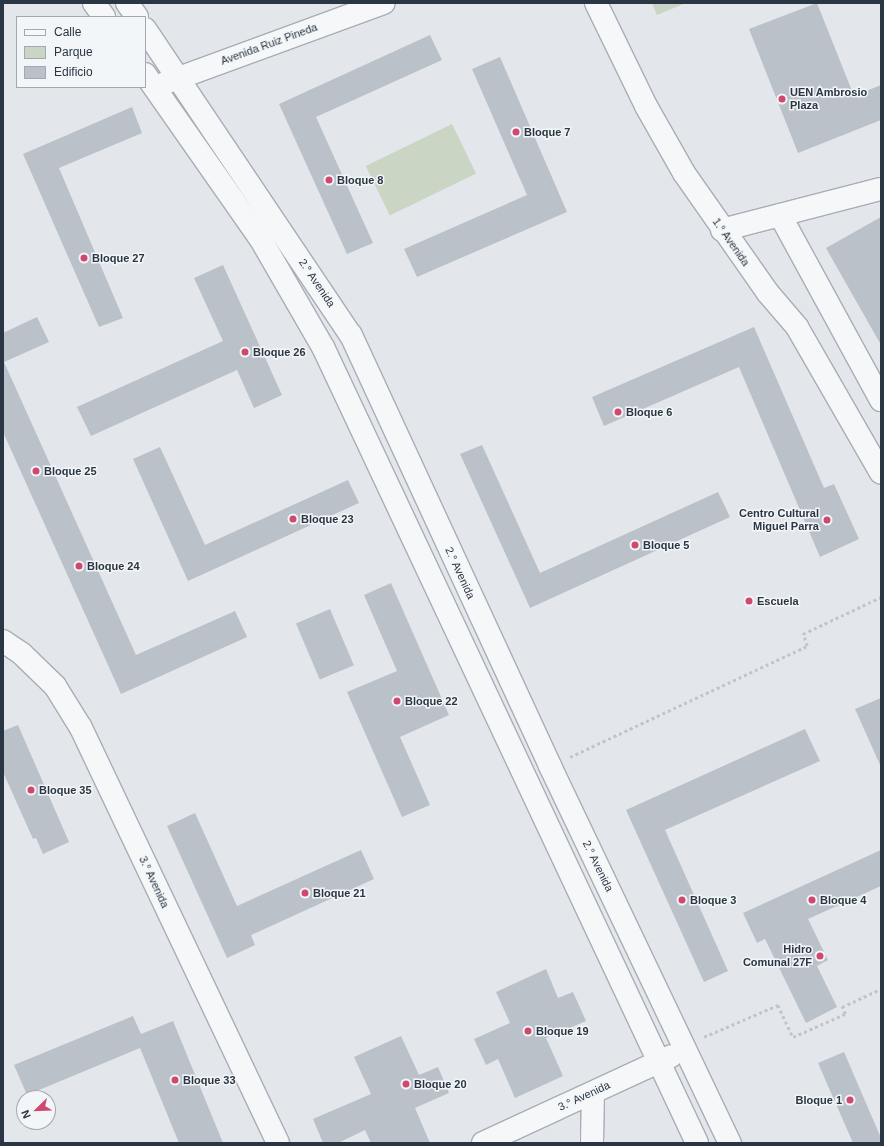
<!DOCTYPE html>
<html>
<head>
<meta charset="utf-8">
<style>
  body { margin:0 }
  #map { position:relative; width:884px; height:1146px; overflow:hidden; background:#e3e7eb; font-family:Helvetica,sans-serif }
  div>[style] { position:absolute }
  .green>* { inset:0; background:#cad5c4; transform-origin:0 0 }
  .building>* { inset:0; background:#bac1c8; transform-origin:0 0 }
  .path>* { height:2.5px; margin-top:-1.25px; transform-origin:0; background:repeating-linear-gradient(90deg,#c1c5ca 0 3px,transparent 0 6px) }
  .roads { filter:drop-shadow(1px 0 #a8aeb5) drop-shadow(-1px 0 #a8aeb5) drop-shadow(0 1px #a8aeb5) drop-shadow(0 -1px #a8aeb5) }
  .minor>* { height:22px; margin:-11px; padding:0 11px; transform-origin:11px; border-radius:11px; background:#f6f7f9 }
  .dots>* { width:11px; height:11px; translate:-50% -50%; box-sizing:border-box; border:2px solid #f3f6f8; border-radius:50% }
  span { translate:-50% -50%; white-space:nowrap; text-align:center; line-height:1.15; -webkit-text-stroke:3px #f3f6f8; paint-order:stroke }
  .street-label { font-size:11px; color:#2a3643 }
  .poi-label { font-size:11px; color:#2a3643; font-weight:700 }
  .left { translate:0 -50%; text-align:left }
  .right { translate:-100% -50%; text-align:right }
  .frame { position:absolute; inset:0; border:4px solid #2a3643; pointer-events:none }
  .legend { position:absolute; left:16px; top:16px; width:130px; height:72px; box-sizing:border-box; background:#f3f6f8; border:1px solid #a3a9b0; margin:0; padding:5px 7px; list-style:none; font-size:12px; color:#2a3643 }
  .legend li { display:flex; align-items:center; gap:8px; height:20px }
  .legend b { width:20px; border:1px solid #a3a9b0 }
  .north { position:absolute; left:16px; top:1090px; width:40px; height:40px; box-sizing:border-box; background:#f3f6f8; border:1px solid #a3a9b0; border-radius:50%; rotate:247deg; font-size:11px; font-weight:700; line-height:16px; text-align:center; color:#2a3643 }
  .north::after { content:''; display:block; margin:auto; width:14px; height:18px; background:#cf486d; clip-path:polygon(50% 0,100% 100%,50% 72%,0 100%) }
</style>
</head>
<body>
<div id="map">
  <div class="green">
    <div style="clip-path:polygon(652px 3px,686px 3px,657px 15px)"></div>
    <div style="left:452px;top:124px;width:55px;height:96px;rotate:64deg"></div>
  </div>
  <div class="building">
    <div style="clip-path:polygon(817px 3px,854px 96px,881px 85px,881px 120px,798px 153px,749px 29px)"></div>
    <div style="clip-path:polygon(430px 35px,442px 60px,316px 117px,373px 243px,347px 254px,279px 104px)"></div>
    <div style="clip-path:polygon(500px 57px,567px 212px,417px 277px,404px 249px,527px 195px,472px 69px)"></div>
    <div style="clip-path:polygon(132px 107px,142px 133px,59px 168px,123px 318px,99px 327px,23px 154px)"></div>
    <div style="clip-path:polygon(881px 217px,881px 345px,826px 248px)"></div>
    <div style="clip-path:polygon(223px 265px,282px 395px,254px 408px,237px 370px,91px 436px,77px 407px,223px 341px,194px 278px)"></div>
    <div style="clip-path:polygon(37px 317px,49px 342px,4px 362px,136px 655px,235px 611px,247px 637px,121px 694px,3px 432px,3px 333px)"></div>
    <div style="clip-path:polygon(754px 327px,824px 488px,834px 484px,859px 539px,820px 557px,739px 367px,604px 426px,592px 397px)"></div>
    <div style="clip-path:polygon(482px 445px,540px 573px,718px 492px,730px 517px,530px 608px,460px 454px)"></div>
    <div style="clip-path:polygon(160px 447px,205px 545px,348px 480px,359px 503px,188px 581px,133px 459px)"></div>
    <div style="clip-path:polygon(391px 583px,449px 715px,400px 737px,430px 805px,402px 817px,347px 692px,397px 671px,364px 595px)"></div>
    <div style="left:330px;top:609px;width:61px;height:37px;rotate:67deg"></div>
    <div style="clip-path:polygon(881px 698px,881px 767px,855px 709px)"></div>
    <div style="clip-path:polygon(18px 725px,69px 842px,43px 854px,36px 838px,33px 839px,3px 772px,3px 731px)"></div>
    <div style="clip-path:polygon(805px 729px,820px 761px,665px 830px,728px 971px,704px 982px,626px 810px)"></div>
    <div style="clip-path:polygon(195px 813px,237px 906px,361px 850px,374px 879px,251px 935px,255px 945px,227px 958px,167px 826px)"></div>
    <div style="clip-path:polygon(881px 850px,881px 886px,808px 919px,828px 960px,817px 966px,837px 1007px,806px 1023px,765px 939px,757px 943px,743px 913px)"></div>
    <div style="clip-path:polygon(546px 969px,558px 998px,573px 992px,586px 1021px,546px 1038px,563px 1076px,515px 1098px,498px 1059px,486px 1065px,474px 1039px,510px 1023px,496px 992px)"></div>
    <div style="clip-path:polygon(133px 1016px,141px 1034px,173px 1021px,223px 1143px,179px 1143px,140px 1048px,27px 1095px,14px 1065px)"></div>
    <div style="clip-path:polygon(401px 1036px,419px 1075px,438px 1067px,449px 1093px,415px 1108px,430px 1143px,371px 1143px,365px 1130px,338px 1143px,323px 1143px,313px 1119px,371px 1094px,354px 1057px)"></div>
    <div style="clip-path:polygon(844px 1052px,881px 1138px,881px 1143px,853px 1143px,818px 1063px)"></div>
  </div>
  <div class="path">
    <div style="left:570px;top:757px;width:262px;rotate:-25.1deg"></div>
    <div style="left:807px;top:646px;width:13px;rotate:-108deg"></div>
    <div style="left:803px;top:634px;width:86px;rotate:-25.4deg"></div>
    <div style="left:704px;top:1037px;width:81px;rotate:-23.4deg"></div>
    <div style="left:778px;top:1005px;width:35px;rotate:65deg"></div>
    <div style="left:793px;top:1037px;width:57px;rotate:-23.9deg"></div>
    <div style="left:845px;top:1014px;width:8px;rotate:-113deg"></div>
    <div style="left:842px;top:1007px;width:43px;rotate:-24.8deg"></div>
  </div>
  <div class="roads">
    <div class="minor">
      <div style="left:94px;top:3px;width:17px;rotate:54deg"></div>
      <div style="left:127px;top:3px;width:17px;rotate:54deg"></div>
      <div style="left:596px;top:3px;width:114px;rotate:64.1deg"></div>
      <div style="left:646px;top:106px;width:77px;rotate:60.4deg"></div>
      <div style="left:684px;top:173px;width:146px;rotate:55deg"></div>
      <div style="left:768px;top:293px;width:45px;rotate:49.5deg"></div>
      <div style="left:797px;top:327px;width:168px;rotate:60.1deg"></div>
      <div style="left:145px;top:29px;width:369px;rotate:56.1deg"></div>
      <div style="left:351px;top:335px;width:475px;rotate:65.2deg"></div>
      <div style="left:550px;top:766px;width:418px;rotate:64.5deg"></div>
      <div style="left:145px;top:74px;width:200px;rotate:55deg"></div>
      <div style="left:260px;top:238px;width:126px;rotate:60deg"></div>
      <div style="left:323px;top:347px;width:879px;rotate:64.83deg"></div>
      <div style="left:165px;top:83px;width:233px;rotate:-20.1deg"></div>
      <div style="left:780px;top:215px;width:211px;rotate:61.4deg"></div>
      <div style="left:722px;top:230px;width:164px;rotate:-14.5deg"></div>
      <div style="left:3px;top:641px;width:23px;rotate:34deg"></div>
      <div style="left:22px;top:654px;width:46px;rotate:44.1deg"></div>
      <div style="left:55px;top:686px;width:49px;rotate:58.2deg"></div>
      <div style="left:81px;top:728px;width:459px;rotate:64.6deg"></div>
      <div style="left:483px;top:1143px;width:207px;rotate:-24.8deg"></div>
      <div style="left:592px;top:1143px;width:50px;rotate:-88.9deg"></div>
    </div>
  </div>
  <div class="dots">
    <div style="left:782px;top:99px;background:#cf486d"></div>
    <div style="left:516px;top:132px;background:#cf486d"></div>
    <div style="left:329px;top:180px;background:#cf486d"></div>
    <div style="left:84px;top:258px;background:#cf486d"></div>
    <div style="left:245px;top:352px;background:#cf486d"></div>
    <div style="left:618px;top:412px;background:#cf486d"></div>
    <div style="left:36px;top:471px;background:#cf486d"></div>
    <div style="left:293px;top:519px;background:#cf486d"></div>
    <div style="left:827px;top:520px;background:#cf486d"></div>
    <div style="left:635px;top:545px;background:#cf486d"></div>
    <div style="left:79px;top:566px;background:#cf486d"></div>
    <div style="left:749px;top:601px;background:#cf486d"></div>
    <div style="left:397px;top:701px;background:#cf486d"></div>
    <div style="left:31px;top:790px;background:#cf486d"></div>
    <div style="left:305px;top:893px;background:#cf486d"></div>
    <div style="left:682px;top:900px;background:#cf486d"></div>
    <div style="left:812px;top:900px;background:#cf486d"></div>
    <div style="left:820px;top:956px;background:#cf486d"></div>
    <div style="left:528px;top:1031px;background:#cf486d"></div>
    <div style="left:175px;top:1080px;background:#cf486d"></div>
    <div style="left:406px;top:1084px;background:#cf486d"></div>
    <div style="left:850px;top:1100px;background:#cf486d"></div>
  </div>
  <div class="street-label">
    <span style="left:269px;top:44px;rotate:-20deg">Avenida Ruiz Pineda</span>
    <span style="left:731px;top:242px;rotate:55deg">1.° Avenida</span>
    <span style="left:317px;top:283px;rotate:56deg">2.° Avenida</span>
    <span style="left:460px;top:573px;rotate:65deg">2.° Avenida</span>
    <span style="left:598px;top:866px;rotate:64deg">2.° Avenida</span>
    <span style="left:154px;top:882px;rotate:65deg">3.° Avenida</span>
    <span style="left:584px;top:1096px;rotate:-25deg">3.° Avenida</span>
  </div>
  <div class="poi-label">
    <span class="left" style="left:790px;top:99px">UEN Ambrosio<br>Plaza</span>
    <span class="left" style="left:524px;top:132px">Bloque 7</span>
    <span class="left" style="left:337px;top:180px">Bloque 8</span>
    <span class="left" style="left:92px;top:258px">Bloque 27</span>
    <span class="left" style="left:253px;top:352px">Bloque 26</span>
    <span class="left" style="left:626px;top:412px">Bloque 6</span>
    <span class="left" style="left:44px;top:471px">Bloque 25</span>
    <span class="right" style="left:819px;top:520px">Centro Cultural<br>Miguel Parra</span>
    <span class="left" style="left:301px;top:519px">Bloque 23</span>
    <span class="left" style="left:643px;top:545px">Bloque 5</span>
    <span class="left" style="left:87px;top:566px">Bloque 24</span>
    <span class="left" style="left:757px;top:601px">Escuela</span>
    <span class="left" style="left:405px;top:701px">Bloque 22</span>
    <span class="left" style="left:39px;top:790px">Bloque 35</span>
    <span class="left" style="left:313px;top:893px">Bloque 21</span>
    <span class="left" style="left:690px;top:900px">Bloque 3</span>
    <span class="left" style="left:820px;top:900px">Bloque 4</span>
    <span class="right" style="left:812px;top:956px">Hidro<br>Comunal 27F</span>
    <span class="left" style="left:536px;top:1031px">Bloque 19</span>
    <span class="left" style="left:183px;top:1080px">Bloque 33</span>
    <span class="left" style="left:414px;top:1084px">Bloque 20</span>
    <span class="right" style="left:842px;top:1100px">Bloque 1</span>
  </div>
  <div class="frame"></div>
  <ul class="legend">
  <li><b style="height:5px;background:#f6f7f9"></b>Calle</li>
  <li><b style="height:11px;background:#cad5c4"></b>Parque</li>
  <li><b style="height:11px;background:#bac1c8"></b>Edificio</li>
  </ul>
  <div class="north">N</div>
</div>
</body>
</html>
